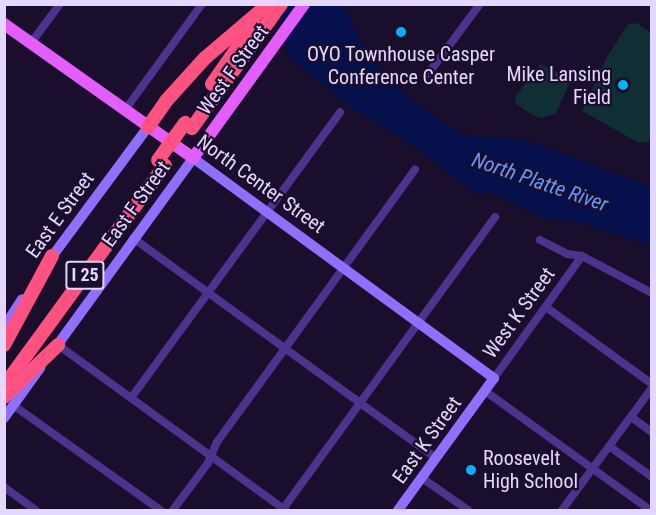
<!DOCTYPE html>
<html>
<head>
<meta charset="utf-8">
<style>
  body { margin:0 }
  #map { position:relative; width:656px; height:515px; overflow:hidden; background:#190e2b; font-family:"Roboto Condensed",sans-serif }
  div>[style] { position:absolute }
  .green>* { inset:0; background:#102f35 }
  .water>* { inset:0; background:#05104c }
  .street>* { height:8px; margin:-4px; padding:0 4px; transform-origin:4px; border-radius:4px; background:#4a348e }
  .secondary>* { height:10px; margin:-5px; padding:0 5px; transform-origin:5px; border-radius:5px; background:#906eff }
  .primary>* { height:12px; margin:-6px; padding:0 6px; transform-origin:6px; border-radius:6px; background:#e45eff }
  .highway>* { height:14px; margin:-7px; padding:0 7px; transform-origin:7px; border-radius:7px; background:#ff5281 }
  .highway-bridge>* { height:14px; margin:-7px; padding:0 7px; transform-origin:7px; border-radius:7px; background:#ff5281 }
  .dots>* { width:16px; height:16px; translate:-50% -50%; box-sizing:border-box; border:3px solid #190e2b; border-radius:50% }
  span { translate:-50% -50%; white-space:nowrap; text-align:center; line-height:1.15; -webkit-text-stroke:4.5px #190e2b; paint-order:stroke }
  .shield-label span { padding:2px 4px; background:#190e2b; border:2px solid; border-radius:4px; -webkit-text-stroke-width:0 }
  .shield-label { font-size:18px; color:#e4d7ff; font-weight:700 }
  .poi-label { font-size:20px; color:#e4d7ff }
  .right { translate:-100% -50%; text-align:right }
  .left { translate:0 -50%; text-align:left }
  .street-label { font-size:20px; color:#e4d7ff }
  .water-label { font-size:21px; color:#6598ff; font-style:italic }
  .frame { position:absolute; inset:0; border:6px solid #e4d7ff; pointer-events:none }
</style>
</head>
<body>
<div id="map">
  <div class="green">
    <div style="clip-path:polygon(636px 23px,652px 33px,651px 141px,639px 143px,582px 111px,606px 59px,628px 24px)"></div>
    <div style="clip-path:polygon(540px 64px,567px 77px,570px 82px,556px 113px,542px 118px,532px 115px,515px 103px,516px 96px)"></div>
  </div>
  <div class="water">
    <div style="clip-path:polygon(278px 5px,342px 5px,372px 60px,409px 98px,461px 135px,526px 140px,651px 187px,651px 246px,579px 222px,544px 218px,486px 190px,481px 197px,418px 149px,348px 105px,288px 56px)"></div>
  </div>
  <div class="street">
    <div style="left:31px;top:43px;width:49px;rotate:-53.4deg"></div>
    <div style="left:428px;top:74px;width:87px;rotate:-53.4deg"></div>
    <div style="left:125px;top:110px;width:131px;rotate:-54deg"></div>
    <div style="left:133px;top:238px;width:374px;rotate:36deg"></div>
    <div style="left:540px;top:240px;width:31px;rotate:27deg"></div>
    <div style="left:568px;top:254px;width:14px;rotate:8deg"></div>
    <div style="left:582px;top:256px;width:79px;rotate:27.9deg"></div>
    <div style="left:546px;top:307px;width:131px;rotate:36deg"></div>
    <div style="left:58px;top:345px;width:281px;rotate:36deg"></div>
    <div style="left:494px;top:378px;width:150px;rotate:-54.2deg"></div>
    <div style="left:485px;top:391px;width:203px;rotate:35.8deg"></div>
    <div style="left:131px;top:398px;width:354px;rotate:-53.8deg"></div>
    <div style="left:13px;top:405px;width:181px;rotate:35.5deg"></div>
    <div style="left:631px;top:417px;width:26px;rotate:36deg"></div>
    <div style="left:609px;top:446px;width:53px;rotate:35.8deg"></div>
    <div style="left:422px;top:478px;width:56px;rotate:34.8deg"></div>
    <div style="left:4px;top:487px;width:39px;rotate:36deg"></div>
    <div style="left:283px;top:509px;width:361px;rotate:-54deg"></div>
    <div style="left:173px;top:510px;width:59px;rotate:-53.3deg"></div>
    <div style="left:208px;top:463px;width:23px;rotate:-67deg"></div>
    <div style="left:217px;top:442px;width:337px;rotate:-54deg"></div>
    <div style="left:562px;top:510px;width:152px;rotate:-53.6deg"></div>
  </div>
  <div class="secondary">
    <div style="left:48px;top:262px;width:168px;rotate:-53.5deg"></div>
    <div style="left:4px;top:327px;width:33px;rotate:-57deg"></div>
    <div style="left:53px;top:351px;width:238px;rotate:-54deg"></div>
    <div style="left:193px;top:158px;width:373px;rotate:36.2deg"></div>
    <div style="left:494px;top:378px;width:163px;rotate:126deg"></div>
    <div style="left:4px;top:418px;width:62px;rotate:-54.2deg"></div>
  </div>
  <div class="primary">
    <div style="left:4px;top:24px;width:232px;rotate:35.3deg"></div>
    <div style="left:193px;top:158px;width:190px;rotate:-54.2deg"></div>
  </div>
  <div class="highway">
    <div style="left:212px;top:84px;width:73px;rotate:-55deg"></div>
    <div style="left:148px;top:127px;width:32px;rotate:-55deg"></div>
    <div style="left:166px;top:101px;width:58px;rotate:-47.8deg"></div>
    <div style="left:205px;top:58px;width:80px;rotate:-40.4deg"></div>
    <div style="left:192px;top:128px;width:153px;rotate:-54.3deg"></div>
    <div style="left:4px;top:345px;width:101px;rotate:-61.7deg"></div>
    <div style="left:4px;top:386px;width:273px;rotate:-53.9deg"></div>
    <div style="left:4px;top:397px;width:75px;rotate:-43.9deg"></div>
  </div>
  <div class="highway-bridge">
    <div style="left:158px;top:160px;width:46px;rotate:-53.9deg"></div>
  </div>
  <div class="dots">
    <div style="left:401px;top:32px;background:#03b1ff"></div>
    <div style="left:623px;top:85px;background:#03b1ff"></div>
    <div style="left:471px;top:470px;background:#03b1ff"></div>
  </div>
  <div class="shield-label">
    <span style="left:85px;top:275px">I 25</span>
  </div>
  <div class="poi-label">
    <span style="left:401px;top:66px">OYO Townhouse Casper<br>Conference Center</span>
    <span class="right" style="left:611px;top:86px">Mike Lansing<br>Field</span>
    <span class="left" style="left:483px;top:470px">Roosevelt<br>High School</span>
  </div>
  <div class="street-label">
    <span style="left:233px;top:70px;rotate:-54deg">West F Street</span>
    <span style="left:261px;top:184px;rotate:36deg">North Center Street</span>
    <span style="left:136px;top:204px;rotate:-54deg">East F Street</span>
    <span style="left:60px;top:215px;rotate:-54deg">East E Street</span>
    <span style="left:519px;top:313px;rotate:-54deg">West K Street</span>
    <span style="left:427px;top:440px;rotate:-54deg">East K Street</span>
  </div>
  <div class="water-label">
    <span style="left:540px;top:182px;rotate:19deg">North Platte River</span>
  </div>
  <div class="frame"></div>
</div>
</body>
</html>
